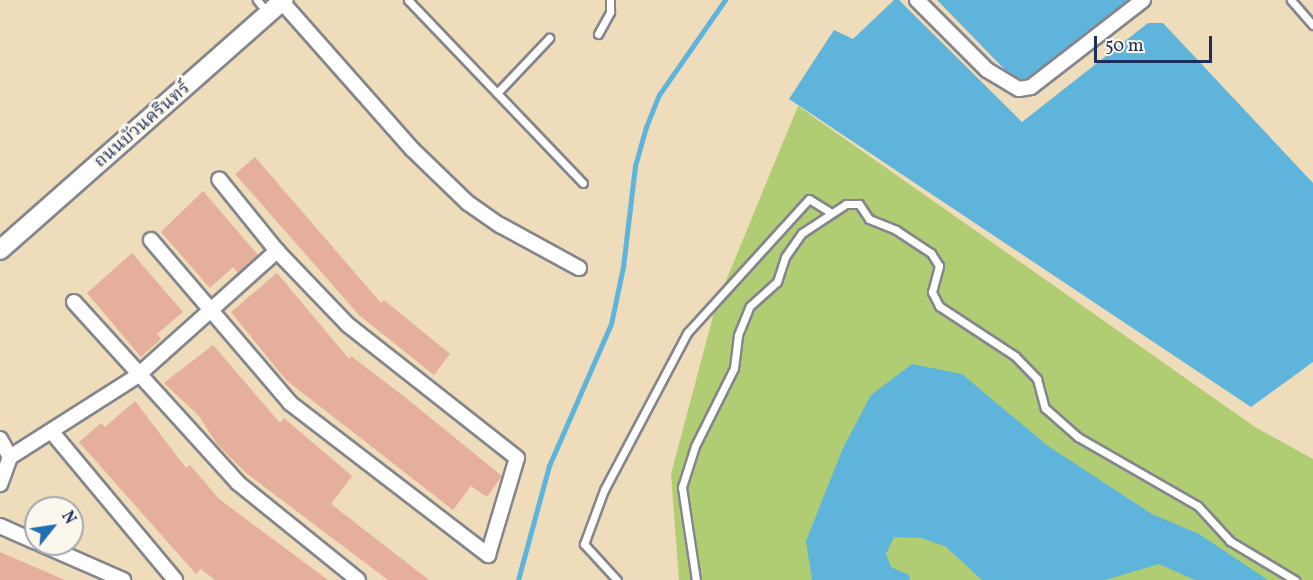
<!DOCTYPE html>
<html>
<head>
<meta charset="utf-8">
<style>
  body { margin:0 }
  #map { position:relative; width:1313px; height:580px; overflow:hidden; background:#eedcba; font-family:Vollkorn,"Noto Serif Thai",serif }
  div>[style] { position:absolute }
  .green>* { inset:0; background:#b1cd74 }
  .water>* { inset:0; background:#5fb4db }
  .stream>* { height:4.5px; margin:-2.25px; padding:0 2.25px; transform-origin:2.25px; border-radius:2.25px; background:#5fb4db }
  .building>* { inset:0; background:#e5af9c }
  .roads { filter:drop-shadow(2px 0 #84868c) drop-shadow(-2px 0 #84868c) drop-shadow(0 2px #84868c) drop-shadow(0 -2px #84868c) }
  .service>* { height:7px; margin:-3.5px; padding:0 3.5px; transform-origin:3.5px; border-radius:3.5px; background:#fff }
  .minor>* { height:14px; margin:-7px; padding:0 7px; transform-origin:7px; border-radius:7px; background:#fff }
  .tertiary>* { height:18px; margin:-9px; padding:0 9px; transform-origin:9px; border-radius:9px; background:#fff }
  span { translate:-50% -50%; white-space:nowrap; text-align:center; line-height:1.15; -webkit-text-stroke:6px #fbf7ec; paint-order:stroke }
  .street-label { font-size:18px; color:#1b2f5e }
  .north { position:absolute; left:24px; top:496px; width:60px; height:60px; box-sizing:border-box; background:#fbf7ec; border:2px solid #a1a7b3; border-radius:50%; rotate:60deg; font-size:16px; font-weight:700; line-height:24px; text-align:center; color:#1b2f5e }
  .north::after { content:''; display:block; margin:auto; width:21px; height:27px; background:#1f6fb2; clip-path:polygon(50% 0,100% 100%,50% 72%,0 100%) }
  .scale { position:absolute; left:1094px; top:36px; width:118px; height:27px; box-sizing:border-box; border:3px solid #1b2f5e; border-top:0; padding-left:8px; font-size:18px; line-height:21px; white-space:nowrap; color:#1b2f5e; -webkit-text-stroke:4px #fbf7ec; paint-order:stroke }
</style>
</head>
<body>
<div id="map">
  <div class="green">
    <div style="clip-path:polygon(798px 106px,1255px 427px,1313px 459px,1313px 580px,679px 580px,671px 474px,716px 305px)"></div>
  </div>
  <div class="water">
    <div style="clip-path:polygon(894px 0,899px 0,1022px 122px,1148px 23px,1163px 23px,1313px 183px,1313px 362px,1251px 407px,789px 99px,834px 30px,853px 39px)"></div>
    <div style="clip-path:polygon(937px 0,1136px 0,1032px 80px,1013px 78px)"></div>
    <div style="clip-path:polygon(912px 364px,962px 374px,1048px 446px,1152px 514px,1199px 534px,1268px 580px,1195px 580px,1159px 564px,1105px 580px,982px 580px,945px 546px,921px 538px,894px 537px,886px 554px,891px 567px,909px 575px,910px 580px,812px 580px,806px 541px,843px 448px,871px 395px)"></div>
  </div>
  <div class="stream">
    <div style="left:518px;top:580px;width:118px;rotate:-74.8deg"></div>
    <div style="left:549px;top:466px;width:155px;rotate:-66.4deg"></div>
    <div style="left:611px;top:324px;width:58px;rotate:-78.1deg"></div>
    <div style="left:623px;top:267px;width:102px;rotate:-83.2deg"></div>
    <div style="left:635px;top:166px;width:41px;rotate:-74.2deg"></div>
    <div style="left:646px;top:127px;width:35px;rotate:-68deg"></div>
    <div style="left:659px;top:95px;width:116px;rotate:-55.2deg"></div>
  </div>
  <div class="building">
    <div style="clip-path:polygon(255px 157px,381px 303px,384px 300px,450px 354px,434px 375px,359px 315px,235px 174px)"></div>
    <div style="clip-path:polygon(203px 191px,258px 255px,238px 273px,233px 267px,210px 288px,161px 232px)"></div>
    <div style="clip-path:polygon(132px 253px,183px 312px,157px 334px,161px 339px,141px 357px,87px 293px)"></div>
    <div style="clip-path:polygon(277px 273px,349px 359px,351px 356px,401px 394px,502px 476px,487px 497px,471px 486px,453px 510px,286px 380px,231px 312px)"></div>
    <div style="clip-path:polygon(213px 345px,280px 423px,284px 418px,352px 476px,331px 504px,429px 580px,388px 580px,246px 473px,217px 444px,199px 416px,164px 383px)"></div>
    <div style="clip-path:polygon(135px 401px,186px 468px,190px 465px,219px 499px,328px 580px,215px 580px,201px 569px,196px 574px,79px 442px,101px 423px,105px 427px)"></div>
    <div style="clip-path:polygon(0 552px,65px 580px,0 580px)"></div>
  </div>
  <div class="roads">
    <div class="service">
      <div style="left:257px;top:0;width:16px;rotate:50deg"></div>
      <div style="left:408px;top:0;width:253px;rotate:46.3deg"></div>
      <div style="left:1291px;top:0;width:33px;rotate:49deg"></div>
      <div style="left:598px;top:34px;width:25px;rotate:-61deg"></div>
      <div style="left:610px;top:12px;width:12px;rotate:-90deg"></div>
      <div style="left:497px;top:93px;width:76px;rotate:-46.6deg"></div>
      <div style="left:617px;top:580px;width:49px;rotate:-132.5deg"></div>
      <div style="left:584px;top:544px;width:58px;rotate:-69.7deg"></div>
      <div style="left:604px;top:490px;width:178px;rotate:-62.1deg"></div>
      <div style="left:687px;top:333px;width:181px;rotate:-47.7deg"></div>
      <div style="left:809px;top:199px;width:26px;rotate:32deg"></div>
      <div style="left:696px;top:580px;width:94px;rotate:-98.6deg"></div>
      <div style="left:682px;top:487px;width:43px;rotate:-72.4deg"></div>
      <div style="left:695px;top:446px;width:87px;rotate:-63.4deg"></div>
      <div style="left:734px;top:368px;width:33px;rotate:-83deg"></div>
      <div style="left:738px;top:335px;width:31px;rotate:-68deg"></div>
      <div style="left:750px;top:306px;width:36px;rotate:-42deg"></div>
      <div style="left:777px;top:282px;width:26px;rotate:-72deg"></div>
      <div style="left:785px;top:257px;width:29px;rotate:-55deg"></div>
      <div style="left:802px;top:233px;width:53px;rotate:-33.4deg"></div>
      <div style="left:846px;top:204px;width:13px"></div>
      <div style="left:859px;top:204px;width:18px;rotate:56deg"></div>
      <div style="left:869px;top:219px;width:29px;rotate:22deg"></div>
      <div style="left:896px;top:230px;width:42px;rotate:33.3deg"></div>
      <div style="left:931px;top:253px;width:15px;rotate:58deg"></div>
      <div style="left:939px;top:266px;width:27px;rotate:105deg"></div>
      <div style="left:932px;top:292px;width:16px;rotate:63deg"></div>
      <div style="left:939px;top:306px;width:91px;rotate:33.3deg"></div>
      <div style="left:1015px;top:356px;width:32px;rotate:46deg"></div>
      <div style="left:1037px;top:379px;width:30px;rotate:75deg"></div>
      <div style="left:1045px;top:408px;width:44px;rotate:41.3deg"></div>
      <div style="left:1078px;top:437px;width:138px;rotate:29.9deg"></div>
      <div style="left:1198px;top:506px;width:47px;rotate:47.6deg"></div>
      <div style="left:1230px;top:541px;width:76px;rotate:31deg"></div>
    </div>
    <div class="minor">
      <div style="left:917px;top:0;width:99px;rotate:45deg"></div>
      <div style="left:987px;top:70px;width:37px;rotate:31deg"></div>
      <div style="left:1019px;top:89px;width:12px;rotate:-9deg"></div>
      <div style="left:1031px;top:87px;width:142px;rotate:-37.8deg"></div>
      <div style="left:282px;top:2px;width:196px;rotate:48.5deg"></div>
      <div style="left:412px;top:149px;width:78px;rotate:44deg"></div>
      <div style="left:468px;top:203px;width:39px;rotate:35deg"></div>
      <div style="left:500px;top:225px;width:90px;rotate:28.6deg"></div>
      <div style="left:151px;top:240px;width:214px;rotate:49.5deg"></div>
      <div style="left:290px;top:403px;width:250px;rotate:37.5deg"></div>
      <div style="left:488px;top:555px;width:101px;rotate:-73.4deg"></div>
      <div style="left:517px;top:458px;width:215px;rotate:-141.8deg"></div>
      <div style="left:348px;top:325px;width:103px;rotate:-133.8deg"></div>
      <div style="left:277px;top:251px;width:92px;rotate:-128.9deg"></div>
      <div style="left:74px;top:302px;width:244px;rotate:47.8deg"></div>
      <div style="left:238px;top:483px;width:154px;rotate:38.9deg"></div>
      <div style="left:51px;top:431px;width:194px;rotate:50.2deg"></div>
      <div style="left:0;top:439px;width:21px;rotate:61deg"></div>
      <div style="left:10px;top:457px;width:29px;rotate:110deg"></div>
      <div style="left:10px;top:457px;width:151px;rotate:-32.5deg"></div>
      <div style="left:137px;top:376px;width:188px;rotate:-41.8deg"></div>
      <div style="left:0;top:526px;width:39px;rotate:24deg"></div>
      <div style="left:41px;top:544px;width:90px;rotate:23.7deg"></div>
    </div>
    <div class="tertiary">
      <div style="left:0;top:250px;width:378px;rotate:-41.4deg"></div>
    </div>
  </div>
  <div class="street-label">
    <span style="left:143px;top:126px;rotate:-41deg">ถนนบัวนครินทร์</span>
  </div>
  <div class="north">N</div>
  <div class="scale">50 m</div>
</div>
</body>
</html>
